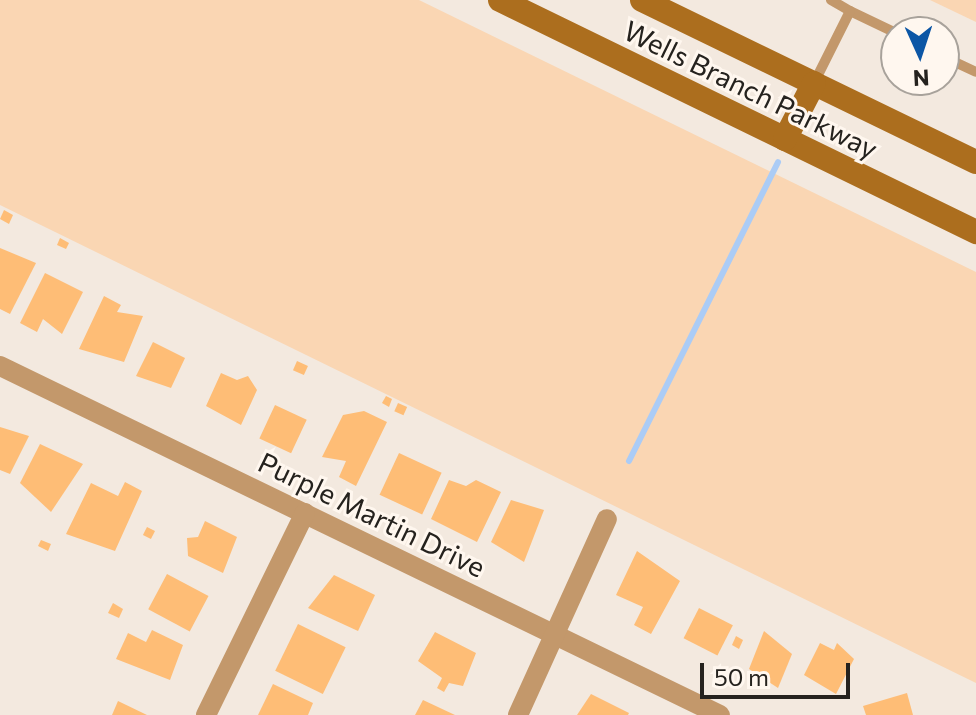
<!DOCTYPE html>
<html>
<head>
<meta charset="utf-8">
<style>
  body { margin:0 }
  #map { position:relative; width:976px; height:715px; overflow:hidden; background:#f3e9df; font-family:Commissioner,sans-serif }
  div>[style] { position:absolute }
  .green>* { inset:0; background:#fad6b3 }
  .stream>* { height:6px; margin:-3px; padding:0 3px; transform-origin:3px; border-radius:3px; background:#abccf6 }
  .building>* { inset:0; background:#febd76; transform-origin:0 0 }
  .lane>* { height:10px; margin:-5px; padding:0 5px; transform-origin:5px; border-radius:5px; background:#c3986b }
  .street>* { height:20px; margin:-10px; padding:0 10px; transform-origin:10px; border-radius:10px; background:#c3986b }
  .secondary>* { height:24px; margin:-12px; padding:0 12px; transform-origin:12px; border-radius:12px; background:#ac6e1e }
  span { translate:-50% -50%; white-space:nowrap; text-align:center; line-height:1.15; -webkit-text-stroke:6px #fff7ef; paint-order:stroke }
  .street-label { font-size:28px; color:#25221e }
  .north { position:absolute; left:880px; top:16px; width:80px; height:80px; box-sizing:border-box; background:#fff7ef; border:2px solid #a8a29b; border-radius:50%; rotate:177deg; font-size:22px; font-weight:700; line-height:32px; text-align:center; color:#25221e }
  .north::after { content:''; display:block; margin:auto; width:28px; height:36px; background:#0c56a5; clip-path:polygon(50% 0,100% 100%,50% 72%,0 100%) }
  .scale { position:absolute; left:700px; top:663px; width:150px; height:36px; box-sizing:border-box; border:4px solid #25221e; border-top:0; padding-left:10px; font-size:24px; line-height:28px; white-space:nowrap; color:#25221e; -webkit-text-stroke:6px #fff7ef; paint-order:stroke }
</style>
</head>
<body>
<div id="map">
  <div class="green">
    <div style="clip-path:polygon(0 0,419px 0,976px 272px,976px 683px,0 205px)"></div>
    <div style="clip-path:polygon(930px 0,976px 0,976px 22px)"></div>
  </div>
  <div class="stream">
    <div style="left:629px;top:461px;width:334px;rotate:-63.5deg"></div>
  </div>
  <div class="building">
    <div style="clip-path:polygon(4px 210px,13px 215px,9px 224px,0 219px)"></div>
    <div style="clip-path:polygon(60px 238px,69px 243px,66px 249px,57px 245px)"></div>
    <div style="clip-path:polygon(0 248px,36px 263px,10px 314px,0 309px)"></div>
    <div style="clip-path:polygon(45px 273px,83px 292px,62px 334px,43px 319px,37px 332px,20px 323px)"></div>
    <div style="clip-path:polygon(104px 296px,121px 305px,117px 312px,143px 316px,124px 362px,79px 349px)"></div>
    <div style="clip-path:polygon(153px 342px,185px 358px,171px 388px,136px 376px)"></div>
    <div style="left:297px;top:361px;width:12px;height:10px;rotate:24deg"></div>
    <div style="clip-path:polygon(221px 373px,237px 380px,248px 376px,257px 390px,241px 425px,206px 406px)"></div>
    <div style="clip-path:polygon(386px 396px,392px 399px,389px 407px,382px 403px)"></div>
    <div style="left:398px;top:403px;width:10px;height:9px;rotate:24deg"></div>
    <div style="left:275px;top:405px;width:35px;height:37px;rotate:25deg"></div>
    <div style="clip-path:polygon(364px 411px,387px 422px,356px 486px,339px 477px,346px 461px,322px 457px,343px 415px)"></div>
    <div style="clip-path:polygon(0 427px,29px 436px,10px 474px,0 470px)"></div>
    <div style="clip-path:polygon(40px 444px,83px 464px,51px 512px,20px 483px)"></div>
    <div style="left:399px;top:453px;width:47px;height:46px;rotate:25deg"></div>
    <div style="clip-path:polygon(449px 480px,466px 486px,476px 480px,501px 492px,477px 542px,431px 519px)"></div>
    <div style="clip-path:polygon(125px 482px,142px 491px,115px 551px,66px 534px,91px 483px,118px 496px)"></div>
    <div style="clip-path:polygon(511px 500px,544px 510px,524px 562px,491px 542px)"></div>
    <div style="clip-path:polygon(205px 521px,237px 537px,223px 573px,188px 556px,187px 538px,198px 537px)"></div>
    <div style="left:147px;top:527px;width:9px;height:9px;rotate:27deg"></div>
    <div style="clip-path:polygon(41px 540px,51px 544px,48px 551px,38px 546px)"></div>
    <div style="clip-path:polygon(637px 551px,680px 581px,651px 634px,634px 625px,643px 607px,616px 595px)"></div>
    <div style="left:167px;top:574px;width:47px;height:40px;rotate:28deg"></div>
    <div style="clip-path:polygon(334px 575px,375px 595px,358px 631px,308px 608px)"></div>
    <div style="clip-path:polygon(113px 603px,123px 609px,119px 618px,108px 613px)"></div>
    <div style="left:699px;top:608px;width:38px;height:34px;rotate:27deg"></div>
    <div style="left:298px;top:624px;width:53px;height:52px;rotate:26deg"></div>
    <div style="clip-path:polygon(152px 630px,183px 645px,170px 680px,116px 659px,128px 633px,146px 642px)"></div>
    <div style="clip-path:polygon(764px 631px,792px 654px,778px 688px,749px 669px)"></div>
    <div style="clip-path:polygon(435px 632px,476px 653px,463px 686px,449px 683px,444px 692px,437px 688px,442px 678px,418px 661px)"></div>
    <div style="clip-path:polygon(736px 636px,743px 640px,739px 649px,732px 645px)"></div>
    <div style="clip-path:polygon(820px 643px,834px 650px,837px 643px,854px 659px,836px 694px,804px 675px)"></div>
    <div style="clip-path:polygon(273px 684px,313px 703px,308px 715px,258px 715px)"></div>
    <div style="clip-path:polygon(907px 693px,913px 715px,866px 715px,863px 706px)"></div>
    <div style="clip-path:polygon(591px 694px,629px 713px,628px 715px,577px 715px)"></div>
    <div style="clip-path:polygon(423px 700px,455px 715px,415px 715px)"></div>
    <div style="clip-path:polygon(118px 701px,147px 715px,112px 715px)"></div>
  </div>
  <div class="lane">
    <div style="left:850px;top:11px;width:51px;rotate:25.6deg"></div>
    <div style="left:944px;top:57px;width:35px;rotate:25deg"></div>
    <div style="left:815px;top:81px;width:78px;rotate:-63.4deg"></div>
    <div style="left:850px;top:11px;width:22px;rotate:-150deg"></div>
  </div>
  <div class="street">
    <div style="left:0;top:366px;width:800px;rotate:25.86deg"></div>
    <div style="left:206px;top:715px;width:225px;rotate:-63.9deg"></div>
    <div style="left:518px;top:715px;width:215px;rotate:-65.6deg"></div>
  </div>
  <div class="secondary">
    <div style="left:500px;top:0;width:530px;rotate:25.98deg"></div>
    <div style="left:642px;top:0;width:371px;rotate:25.9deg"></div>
    <div style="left:785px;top:139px;width:63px;rotate:-62.6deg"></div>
  </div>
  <div class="street-label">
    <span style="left:751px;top:89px;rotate:26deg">Wells Branch Parkway</span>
    <span style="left:372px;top:514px;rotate:26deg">Purple Martin Drive</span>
  </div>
  <div class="north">N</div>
  <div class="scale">50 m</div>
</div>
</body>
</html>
